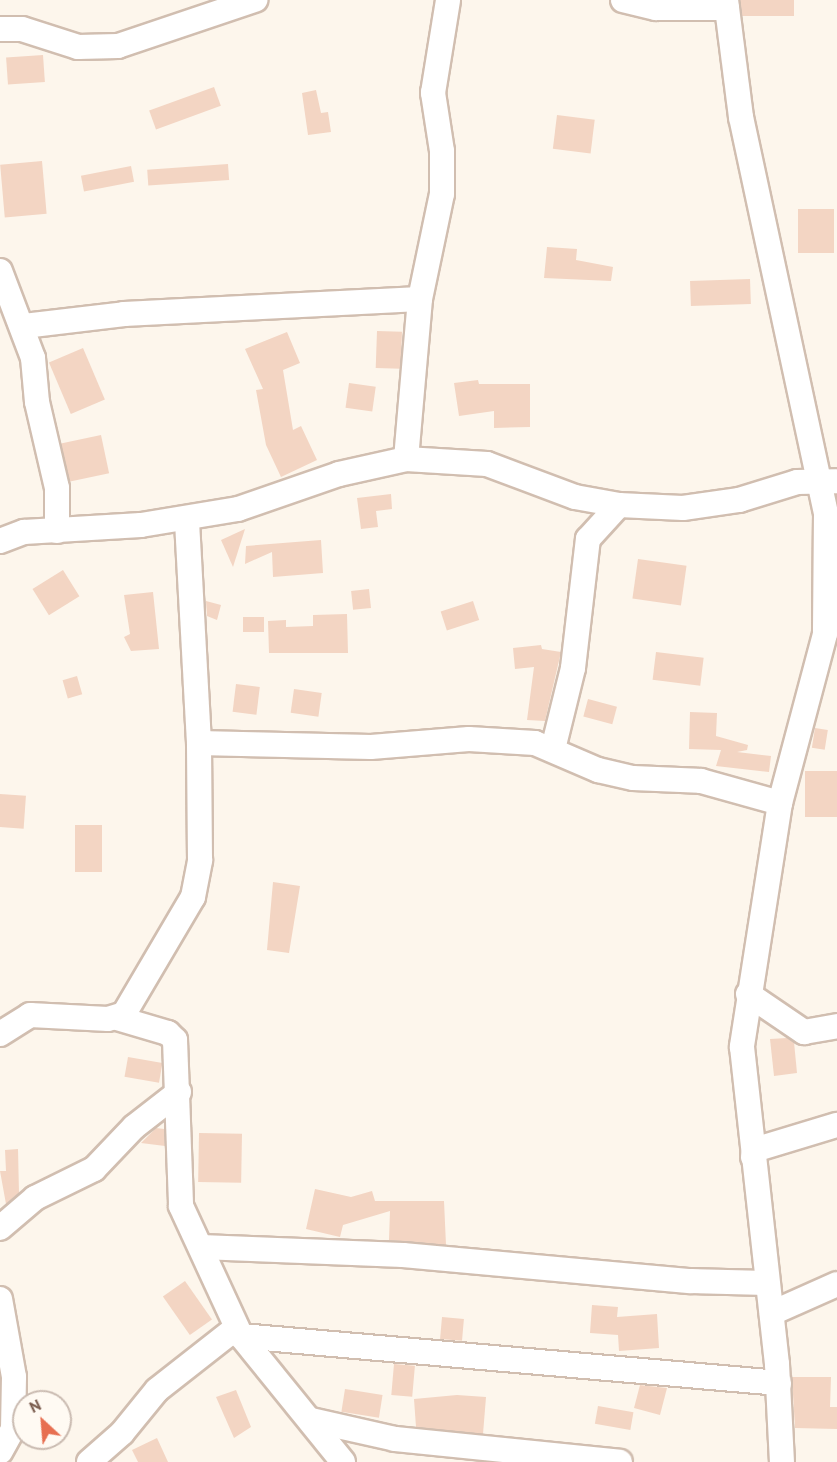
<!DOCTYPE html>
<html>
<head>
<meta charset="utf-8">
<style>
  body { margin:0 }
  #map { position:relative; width:837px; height:1462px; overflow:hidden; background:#fdf6ec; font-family:"PT Sans",sans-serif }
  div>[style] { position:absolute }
  .building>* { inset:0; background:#f3d5c3; transform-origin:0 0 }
  .roads { filter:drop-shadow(2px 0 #d1beb0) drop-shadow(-2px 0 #d1beb0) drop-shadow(0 2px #d1beb0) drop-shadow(0 -2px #d1beb0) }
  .minor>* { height:24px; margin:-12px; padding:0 12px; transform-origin:12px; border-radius:12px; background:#fff }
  span { translate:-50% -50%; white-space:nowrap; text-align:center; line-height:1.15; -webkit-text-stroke:5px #fffaf3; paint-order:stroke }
  .north { position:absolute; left:12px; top:1390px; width:60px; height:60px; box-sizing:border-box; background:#fffaf3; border:2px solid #cabbb1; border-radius:50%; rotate:334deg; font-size:16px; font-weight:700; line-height:24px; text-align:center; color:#7a5c4d }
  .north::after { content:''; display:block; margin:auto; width:21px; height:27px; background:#e76f51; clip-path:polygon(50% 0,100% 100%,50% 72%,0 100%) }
</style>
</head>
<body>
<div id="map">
  <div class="building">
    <div style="left:740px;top:0;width:54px;height:16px"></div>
    <div style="left:43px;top:55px;width:27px;height:37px;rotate:86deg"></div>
    <div style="left:214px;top:87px;width:20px;height:69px;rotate:70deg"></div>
    <div style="clip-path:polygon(316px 90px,321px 113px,328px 112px,331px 132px,308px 135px,302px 93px)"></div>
    <div style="left:557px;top:115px;width:38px;height:34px;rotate:7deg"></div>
    <div style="left:42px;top:161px;width:53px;height:42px;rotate:85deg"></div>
    <div style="left:228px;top:164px;width:16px;height:81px;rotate:86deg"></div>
    <div style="left:131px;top:166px;width:16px;height:51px;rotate:79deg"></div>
    <div style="left:798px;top:209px;width:36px;height:44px"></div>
    <div style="clip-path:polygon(547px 247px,577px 249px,576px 260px,613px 267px,611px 281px,544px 278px)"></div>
    <div style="left:750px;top:279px;width:25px;height:60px;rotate:88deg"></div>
    <div style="left:377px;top:331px;width:25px;height:37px;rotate:2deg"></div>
    <div style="clip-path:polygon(287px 332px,300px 363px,283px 370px,293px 430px,301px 426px,317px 460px,281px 477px,266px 445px,256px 390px,263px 389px,245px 349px)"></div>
    <div style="left:83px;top:348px;width:56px;height:37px;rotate:67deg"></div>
    <div style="clip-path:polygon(478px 380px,479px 384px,530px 384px,530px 427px,494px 428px,494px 411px,459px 416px,454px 383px)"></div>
    <div style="left:349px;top:383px;width:27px;height:25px;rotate:8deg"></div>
    <div style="left:101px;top:435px;width:39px;height:41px;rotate:78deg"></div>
    <div style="clip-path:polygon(391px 494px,392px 509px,376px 511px,378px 527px,361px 529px,357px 498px)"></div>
    <div style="clip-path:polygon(245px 529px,233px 567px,221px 540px)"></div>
    <div style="clip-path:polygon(321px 540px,323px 573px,273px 577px,272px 552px,245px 564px,246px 546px)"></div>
    <div style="left:638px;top:559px;width:49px;height:40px;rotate:8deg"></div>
    <div style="left:63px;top:570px;width:31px;height:36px;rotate:58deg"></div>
    <div style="left:369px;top:589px;width:19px;height:18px;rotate:84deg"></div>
    <div style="clip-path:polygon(153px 592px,159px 649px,131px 651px,124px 637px,130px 634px,124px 595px)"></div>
    <div style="clip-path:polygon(206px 601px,221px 605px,217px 620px,207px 616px)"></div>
    <div style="left:473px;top:601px;width:20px;height:34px;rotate:72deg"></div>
    <div style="clip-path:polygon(347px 614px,348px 653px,269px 653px,268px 621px,286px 620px,286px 627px,313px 626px,313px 615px)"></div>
    <div style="left:243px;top:617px;width:21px;height:15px"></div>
    <div style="clip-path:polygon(541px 645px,542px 649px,561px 652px,545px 721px,527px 720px,534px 667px,515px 669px,513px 648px)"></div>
    <div style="left:656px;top:652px;width:48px;height:28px;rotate:7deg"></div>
    <div style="left:77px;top:676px;width:19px;height:15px;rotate:74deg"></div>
    <div style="left:236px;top:684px;width:24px;height:28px;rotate:7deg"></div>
    <div style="left:294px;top:689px;width:28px;height:24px;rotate:8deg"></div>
    <div style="left:588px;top:699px;width:30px;height:18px;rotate:15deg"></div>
    <div style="clip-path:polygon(690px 712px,717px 713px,716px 736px,748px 745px,747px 750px,737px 752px,771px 756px,769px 772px,716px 766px,721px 750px,689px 749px)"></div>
    <div style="left:815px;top:728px;width:13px;height:20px;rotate:9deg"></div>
    <div style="left:805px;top:771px;width:32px;height:46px"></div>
    <div style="left:0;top:794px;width:26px;height:33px;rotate:4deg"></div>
    <div style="left:75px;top:825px;width:27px;height:47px"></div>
    <div style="clip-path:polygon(273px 882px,300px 886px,289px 953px,267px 950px)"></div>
    <div style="clip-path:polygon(787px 1038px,794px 1042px,797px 1073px,774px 1076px,770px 1039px)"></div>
    <div style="left:128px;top:1057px;width:35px;height:20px;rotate:10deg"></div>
    <div style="clip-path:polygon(156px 1128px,164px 1129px,165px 1146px,141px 1143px)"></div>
    <div style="left:199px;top:1133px;width:43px;height:49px;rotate:1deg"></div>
    <div style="clip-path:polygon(18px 1149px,19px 1193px,6px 1204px,0 1171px,6px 1171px,5px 1150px)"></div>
    <div style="clip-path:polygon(315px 1189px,351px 1197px,372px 1191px,375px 1201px,444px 1201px,446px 1245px,389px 1240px,390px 1211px,343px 1225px,340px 1237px,306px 1229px)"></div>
    <div style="left:185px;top:1281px;width:47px;height:27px;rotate:55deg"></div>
    <div style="clip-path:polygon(592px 1305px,618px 1307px,617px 1317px,657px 1314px,659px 1348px,619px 1351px,618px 1335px,590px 1333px)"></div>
    <div style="left:442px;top:1317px;width:22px;height:22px;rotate:5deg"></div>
    <div style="left:394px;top:1364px;width:21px;height:31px;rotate:5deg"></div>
    <div style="clip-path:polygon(792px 1377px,831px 1377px,830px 1407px,837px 1407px,837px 1429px,795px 1428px)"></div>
    <div style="clip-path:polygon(640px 1385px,667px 1388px,660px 1415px,634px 1408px)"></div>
    <div style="left:345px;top:1389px;width:38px;height:23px;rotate:9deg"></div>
    <div style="clip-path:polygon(236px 1390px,251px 1427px,234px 1438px,216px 1397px)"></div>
    <div style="clip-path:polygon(457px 1395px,486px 1397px,483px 1434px,416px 1427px,414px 1399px)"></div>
    <div style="left:598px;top:1406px;width:36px;height:18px;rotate:10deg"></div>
    <div style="clip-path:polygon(157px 1438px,168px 1462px,138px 1462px,132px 1450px)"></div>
  </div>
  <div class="roads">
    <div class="minor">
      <div style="left:623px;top:0;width:34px;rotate:14deg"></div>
      <div style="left:656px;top:8px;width:71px"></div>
      <div style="left:726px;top:0;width:118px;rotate:82.7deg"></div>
      <div style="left:741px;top:117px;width:406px;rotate:77.9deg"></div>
      <div style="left:826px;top:514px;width:120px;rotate:90.5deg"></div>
      <div style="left:825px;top:634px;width:175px;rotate:104.9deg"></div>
      <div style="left:780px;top:803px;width:247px;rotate:98.9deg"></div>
      <div style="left:742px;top:1047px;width:319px;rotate:83.7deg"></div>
      <div style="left:777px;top:1364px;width:98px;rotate:87.1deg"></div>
      <div style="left:0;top:29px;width:22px"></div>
      <div style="left:22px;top:29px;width:59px;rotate:17.8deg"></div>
      <div style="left:78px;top:47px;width:40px;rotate:-1.4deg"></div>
      <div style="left:118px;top:46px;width:145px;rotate:-18.6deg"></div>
      <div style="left:0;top:271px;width:93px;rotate:69.2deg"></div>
      <div style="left:33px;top:358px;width:44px;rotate:84.8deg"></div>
      <div style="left:37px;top:402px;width:88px;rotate:76.9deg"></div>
      <div style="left:57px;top:488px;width:43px;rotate:90deg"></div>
      <div style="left:24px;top:326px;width:101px;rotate:-6.8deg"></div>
      <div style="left:124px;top:314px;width:296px;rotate:-2.9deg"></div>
      <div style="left:406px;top:459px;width:161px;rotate:-85deg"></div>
      <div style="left:420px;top:299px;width:107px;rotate:-78.2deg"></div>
      <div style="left:442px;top:194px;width:43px;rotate:-90deg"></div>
      <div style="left:442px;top:151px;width:59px;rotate:-98.8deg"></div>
      <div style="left:433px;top:93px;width:94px;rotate:-80.8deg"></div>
      <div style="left:0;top:541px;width:26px;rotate:-21deg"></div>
      <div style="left:24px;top:532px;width:117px;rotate:-3.4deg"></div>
      <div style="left:141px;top:525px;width:98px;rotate:-9.4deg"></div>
      <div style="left:238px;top:509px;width:107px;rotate:-19.1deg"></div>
      <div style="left:339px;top:474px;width:69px;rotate:-12.6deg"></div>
      <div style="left:406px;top:459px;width:81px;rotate:3.5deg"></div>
      <div style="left:487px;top:464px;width:94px;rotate:20.6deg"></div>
      <div style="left:575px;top:497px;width:45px;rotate:10.3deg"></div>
      <div style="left:619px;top:505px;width:64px;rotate:2.7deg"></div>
      <div style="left:683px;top:508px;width:57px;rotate:-8.1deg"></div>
      <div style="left:739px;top:500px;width:61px;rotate:-17.2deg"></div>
      <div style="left:797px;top:482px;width:39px;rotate:-1deg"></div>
      <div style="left:199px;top:743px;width:172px;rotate:1.3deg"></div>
      <div style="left:371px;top:747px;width:98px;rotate:-4.7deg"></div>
      <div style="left:469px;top:739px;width:66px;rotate:3.5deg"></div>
      <div style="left:535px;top:743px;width:69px;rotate:23.2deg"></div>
      <div style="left:598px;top:770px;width:36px;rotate:13deg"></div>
      <div style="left:633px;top:778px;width:68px;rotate:2.5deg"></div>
      <div style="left:701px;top:781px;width:82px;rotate:15.6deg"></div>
      <div style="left:553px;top:749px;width:83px;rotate:-76.1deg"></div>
      <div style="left:573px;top:668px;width:130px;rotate:-83.4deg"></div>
      <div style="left:588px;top:539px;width:46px;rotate:-47.6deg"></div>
      <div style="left:748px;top:994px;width:68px;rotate:34.2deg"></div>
      <div style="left:804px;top:1032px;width:34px;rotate:-10deg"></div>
      <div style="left:117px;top:1018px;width:53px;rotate:16.4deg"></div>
      <div style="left:168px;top:1033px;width:10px;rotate:45deg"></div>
      <div style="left:175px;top:1040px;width:166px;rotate:87.9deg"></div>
      <div style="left:181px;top:1206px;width:143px;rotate:65.2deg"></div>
      <div style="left:241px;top:1336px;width:162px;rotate:51deg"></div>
      <div style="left:0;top:1034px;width:36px;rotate:-32deg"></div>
      <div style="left:30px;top:1015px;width:78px;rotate:2.9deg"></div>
      <div style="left:108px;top:1019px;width:17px;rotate:-17deg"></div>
      <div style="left:124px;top:1014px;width:136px;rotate:-59.5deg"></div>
      <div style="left:193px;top:897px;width:38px;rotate:-79deg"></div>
      <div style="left:200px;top:860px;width:117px;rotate:-90.5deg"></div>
      <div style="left:199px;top:743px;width:225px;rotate:-93.1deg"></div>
      <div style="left:753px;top:1157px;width:7px;rotate:-82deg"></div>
      <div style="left:754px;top:1150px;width:87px;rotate:-16.8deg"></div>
      <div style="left:0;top:1228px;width:46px;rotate:-40.6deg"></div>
      <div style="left:35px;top:1198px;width:66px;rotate:-26.2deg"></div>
      <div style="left:94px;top:1169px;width:58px;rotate:-46.4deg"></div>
      <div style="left:134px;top:1127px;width:57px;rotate:-37.9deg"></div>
      <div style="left:201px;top:1247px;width:202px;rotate:2.3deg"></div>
      <div style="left:403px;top:1255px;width:289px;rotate:5.2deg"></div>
      <div style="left:691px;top:1281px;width:76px;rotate:1.5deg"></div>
      <div style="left:0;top:1299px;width:79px;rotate:79.8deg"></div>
      <div style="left:14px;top:1377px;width:52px;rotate:91.1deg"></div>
      <div style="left:13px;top:1429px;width:26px;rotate:119deg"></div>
      <div style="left:772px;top:1313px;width:71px;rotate:-24deg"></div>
      <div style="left:241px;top:1336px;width:540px;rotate:4.99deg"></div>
      <div style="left:311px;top:1420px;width:86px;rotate:12.7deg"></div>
      <div style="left:395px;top:1439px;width:226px;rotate:5.8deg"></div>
      <div style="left:89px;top:1462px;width:44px;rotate:-41.3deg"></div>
      <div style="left:122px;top:1433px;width:55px;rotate:-50.9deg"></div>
      <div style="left:157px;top:1390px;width:100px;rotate:-38.1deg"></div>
    </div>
  </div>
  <div class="north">N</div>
</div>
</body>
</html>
